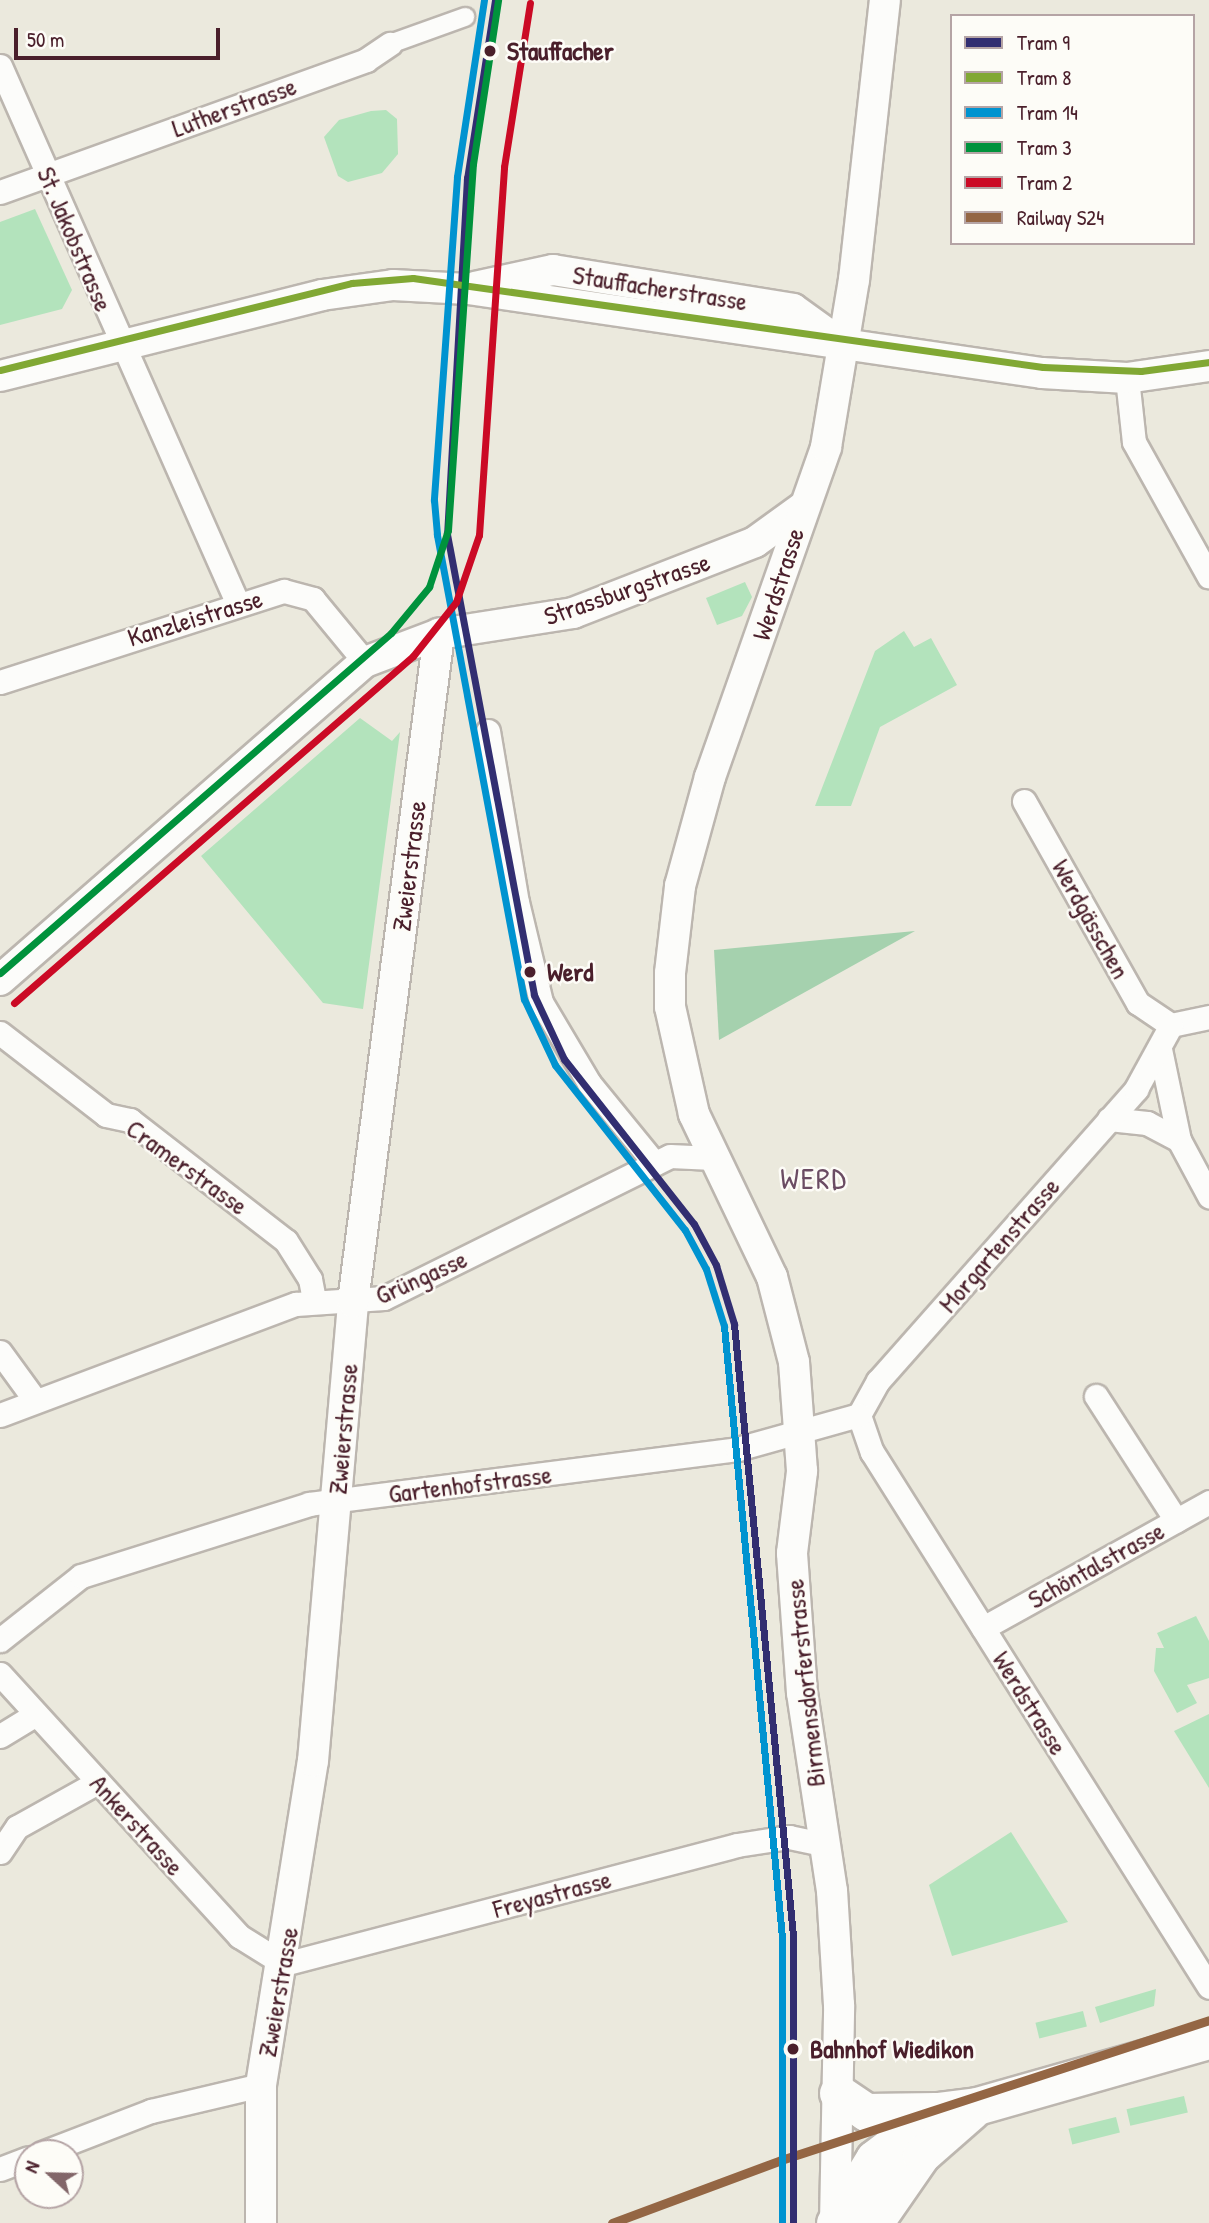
<!DOCTYPE html>
<html>
<head>
<meta charset="utf-8">
<style>
  body { margin:0 }
  #map { position:relative; width:1209px; height:2223px; overflow:hidden; background:#ebe9dd; font-family:"Patrick Hand",sans-serif }
  div>[style] { position:absolute }
  .green>* { inset:0; background:#b3e3bc; transform-origin:0 0 }
  .forest>* { inset:0; background:#a5d1ae }
  .roads { filter:drop-shadow(2px 0 #bcb6af) drop-shadow(-2px 0 #bcb6af) drop-shadow(0 2px #bcb6af) drop-shadow(0 -2px #bcb6af) }
  .pedestrian>* { height:18px; margin:-9px; padding:0 9px; transform-origin:9px; border-radius:9px; background:#fcfcfa }
  .minor>* { height:23px; margin:-11.5px; padding:0 11.5px; transform-origin:11.5px; border-radius:11.5px; background:#fcfcfa }
  .tertiary>* { height:30px; margin:-15px; padding:0 15px; transform-origin:15px; border-radius:15px; background:#fcfcfa }
  .primary>* { height:37px; margin:-18.5px; padding:0 18.5px; transform-origin:18.5px; border-radius:18.5px; background:#fcfcfa }
  .rail-1>* { height:9px; margin:-4.5px; padding:0 4.5px; transform-origin:4.5px; border-radius:4.5px; background:#946644 }
  .tram-1>* { height:7px; margin:-3.5px; padding:0 3.5px; transform-origin:3.5px; border-radius:3.5px; background:#322e71 }
  .tram-2>* { height:7px; margin:-3.5px; padding:0 3.5px; transform-origin:3.5px; border-radius:3.5px; background:#81a834 }
  .tram-3>* { height:7px; margin:-3.5px; padding:0 3.5px; transform-origin:3.5px; border-radius:3.5px; background:#0093d0 }
  .tram-4>* { height:7px; margin:-3.5px; padding:0 3.5px; transform-origin:3.5px; border-radius:3.5px; background:#00923c }
  .tram-5>* { height:7px; margin:-3.5px; padding:0 3.5px; transform-origin:3.5px; border-radius:3.5px; background:#cb0a25 }
  .dots>* { width:19px; height:19px; translate:-50% -50%; box-sizing:border-box; border:4px solid #fdfcf7; border-radius:50% }
  span { translate:-50% -50%; white-space:nowrap; text-align:center; line-height:1.15; -webkit-text-stroke:5px #fdfcf7; paint-order:stroke }
  .stop-label { font-size:26px; color:#4a1f2b; font-weight:700 }
  .left { translate:0 -50%; text-align:left }
  .street-label { font-size:26px; color:#4a1f2b }
  .quarter-label { font-size:30px; color:#6b4c63; letter-spacing:2px }
  .legend { position:absolute; left:950px; top:14px; width:245px; height:231px; box-sizing:border-box; background:#fdfcf7; border:2px solid #b5a4a5; margin:0; padding:9px 12px; list-style:none; font-size:21px; color:#4a1f2b }
  .legend li { display:flex; align-items:center; gap:14px; height:35px }
  .legend b { width:35px; border:2px solid #b5a4a5 }
  .north { position:absolute; left:14px; top:2139px; width:70px; height:70px; box-sizing:border-box; background:#fdfcf7; border:2px solid #b5a4a5; border-radius:50%; rotate:292deg; font-size:19px; font-weight:700; line-height:28px; text-align:center; color:#4a1f2b }
  .north::after { content:''; display:block; margin:auto; width:24px; height:32px; background:#826669; clip-path:polygon(50% 0,100% 100%,50% 72%,0 100%) }
  .scale { position:absolute; left:14px; top:28px; width:206px; height:32px; box-sizing:border-box; border:4px solid #4a1f2b; border-top:0; padding-left:9px; font-size:21px; line-height:24px; white-space:nowrap; color:#4a1f2b; -webkit-text-stroke:5px #fdfcf7; paint-order:stroke }
</style>
</head>
<body>
<div id="map">
  <div class="green">
    <div style="clip-path:polygon(371px 111px,386px 110px,397px 119px,398px 154px,382px 173px,348px 182px,338px 176px,324px 137px,339px 120px)"></div>
    <div style="clip-path:polygon(35px 209px,72px 290px,62px 309px,0 325px,0 222px)"></div>
    <div style="clip-path:polygon(745px 582px,752px 597px,742px 616px,717px 625px,706px 598px)"></div>
    <div style="clip-path:polygon(904px 631px,914px 647px,931px 638px,957px 685px,880px 727px,851px 806px,815px 806px,875px 651px)"></div>
    <div style="clip-path:polygon(360px 718px,392px 741px,400px 732px,363px 1009px,323px 1003px,201px 856px)"></div>
    <div style="clip-path:polygon(1196px 1616px,1209px 1641px,1209px 1678px,1187px 1685px,1197px 1703px,1177px 1713px,1154px 1671px,1156px 1648px,1164px 1648px,1157px 1633px)"></div>
    <div style="clip-path:polygon(1209px 1714px,1209px 1788px,1174px 1731px)"></div>
    <div style="clip-path:polygon(1011px 1832px,1068px 1922px,952px 1956px,929px 1885px)"></div>
    <div style="clip-path:polygon(1156px 1989px,1154px 2006px,1100px 2023px,1095px 2007px)"></div>
    <div style="left:1083px;top:2011px;width:16px;height:49px;rotate:76deg"></div>
    <div style="left:1184px;top:2096px;width:17px;height:59px;rotate:77deg"></div>
    <div style="left:1116px;top:2117px;width:16px;height:49px;rotate:76deg"></div>
  </div>
  <div class="forest">
    <div style="clip-path:polygon(915px 931px,719px 1040px,714px 950px)"></div>
  </div>
  <div class="roads">
    <div class="pedestrian">
      <div style="left:390px;top:44px;width:80px;rotate:-19.8deg"></div>
    </div>
    <div class="minor">
      <div style="left:0;top:66px;width:586px;rotate:66.15deg"></div>
      <div style="left:0;top:192px;width:389px;rotate:-19.8deg"></div>
      <div style="left:366px;top:60px;width:29px;rotate:-34deg"></div>
      <div style="left:1127px;top:378px;width:64px;rotate:83.8deg"></div>
      <div style="left:1134px;top:442px;width:154px;rotate:60.9deg"></div>
      <div style="left:0;top:682px;width:298px;rotate:-17.8deg"></div>
      <div style="left:284px;top:591px;width:30px;rotate:15deg"></div>
      <div style="left:313px;top:599px;width:82px;rotate:50.5deg"></div>
      <div style="left:488px;top:731px;width:173px;rotate:80.4deg"></div>
      <div style="left:517px;top:902px;width:103px;rotate:76.5deg"></div>
      <div style="left:541px;top:1002px;width:94px;rotate:59.3deg"></div>
      <div style="left:589px;top:1083px;width:104px;rotate:50.8deg"></div>
      <div style="left:1024px;top:801px;width:232px;rotate:60.6deg"></div>
      <div style="left:1138px;top:1003px;width:40px;rotate:34deg"></div>
      <div style="left:1171px;top:1025px;width:39px;rotate:-12deg"></div>
      <div style="left:0;top:1033px;width:134px;rotate:37.7deg"></div>
      <div style="left:106px;top:1115px;width:25px;rotate:12deg"></div>
      <div style="left:130px;top:1120px;width:197px;rotate:37.8deg"></div>
      <div style="left:286px;top:1241px;width:45px;rotate:57.7deg"></div>
      <div style="left:310px;top:1279px;width:20px;rotate:79deg"></div>
      <div style="left:1160px;top:1049px;width:93px;rotate:78.2deg"></div>
      <div style="left:1109px;top:1119px;width:38px;rotate:6deg"></div>
      <div style="left:1147px;top:1123px;width:36px;rotate:28deg"></div>
      <div style="left:1179px;top:1140px;width:64px;rotate:61.8deg"></div>
      <div style="left:0;top:1352px;width:59px;rotate:53.9deg"></div>
      <div style="left:1096px;top:1396px;width:148px;rotate:57.2deg"></div>
      <div style="left:0;top:1415px;width:316px;rotate:-20.6deg"></div>
      <div style="left:296px;top:1304px;width:88px;rotate:-3.9deg"></div>
      <div style="left:384px;top:1298px;width:319px;rotate:-26.4deg"></div>
      <div style="left:670px;top:1156px;width:43px;rotate:2.7deg"></div>
      <div style="left:859px;top:1415px;width:39px;rotate:71deg"></div>
      <div style="left:872px;top:1452px;width:632px;rotate:57.79deg"></div>
      <div style="left:859px;top:1415px;width:39px;rotate:-61deg"></div>
      <div style="left:878px;top:1381px;width:390px;rotate:-48.5deg"></div>
      <div style="left:1136px;top:1089px;width:73px;rotate:-61.3deg"></div>
      <div style="left:983px;top:1628px;width:259px;rotate:-29.1deg"></div>
      <div style="left:0;top:1640px;width:103px;rotate:-38.3deg"></div>
      <div style="left:81px;top:1576px;width:239px;rotate:-17.5deg"></div>
      <div style="left:309px;top:1504px;width:432px;rotate:-7.3deg"></div>
      <div style="left:737px;top:1449px;width:127px;rotate:-15.6deg"></div>
      <div style="left:0;top:1674px;width:355px;rotate:47.6deg"></div>
      <div style="left:239px;top:1936px;width:53px;rotate:31.9deg"></div>
      <div style="left:284px;top:1964px;width:468px;rotate:-14.7deg"></div>
      <div style="left:737px;top:1845px;width:53px;rotate:-8.7deg"></div>
      <div style="left:789px;top:1837px;width:34px;rotate:12deg"></div>
      <div style="left:0;top:1736px;width:42px;rotate:-31.4deg"></div>
      <div style="left:0;top:1852px;width:30px;rotate:-56deg"></div>
      <div style="left:17px;top:1827px;width:93px;rotate:-29.1deg"></div>
      <div style="left:42px;top:2153px;width:117px;rotate:-21.1deg"></div>
      <div style="left:151px;top:2111px;width:113px;rotate:-13.3deg"></div>
      <div style="left:0;top:2169px;width:30px;rotate:-21deg"></div>
    </div>
    <div class="tertiary">
      <div style="left:475px;top:287px;width:80px;rotate:-12.3deg"></div>
      <div style="left:553px;top:270px;width:243px;rotate:9.2deg"></div>
      <div style="left:793px;top:309px;width:62px;rotate:35.8deg"></div>
      <div style="left:0;top:376px;width:332px;rotate:-14.1deg"></div>
      <div style="left:322px;top:295px;width:72px;rotate:-8deg"></div>
      <div style="left:393px;top:285px;width:75px;rotate:3.1deg"></div>
      <div style="left:468px;top:289px;width:580px;rotate:8.33deg"></div>
      <div style="left:1042px;top:373px;width:85px;rotate:3.4deg"></div>
      <div style="left:1127px;top:378px;width:83px;rotate:-8.3deg"></div>
      <div style="left:0;top:980px;width:484px;rotate:-41.1deg"></div>
      <div style="left:365px;top:662px;width:79px;rotate:-20.7deg"></div>
      <div style="left:439px;top:634px;width:136px;rotate:-8.9deg"></div>
      <div style="left:573px;top:613px;width:195px;rotate:-21.3deg"></div>
      <div style="left:755px;top:542px;width:58px;rotate:-35.9deg"></div>
      <div style="left:261px;top:2223px;width:138px;rotate:-90deg"></div>
      <div style="left:261px;top:2085px;width:328px;rotate:-80.9deg"></div>
      <div style="left:313px;top:1761px;width:461px;rotate:-85deg"></div>
      <div style="left:353px;top:1302px;width:674px;rotate:-82.66deg"></div>
      <div style="left:835px;top:2223px;width:218px;rotate:-88.9deg"></div>
      <div style="left:839px;top:2005px;width:114px;rotate:-93.5deg"></div>
      <div style="left:832px;top:1891px;width:200px;rotate:-98.6deg"></div>
      <div style="left:802px;top:1693px;width:140px;rotate:-94.1deg"></div>
      <div style="left:792px;top:1553px;width:83px;rotate:-83deg"></div>
      <div style="left:802px;top:1471px;width:109px;rotate:-94.2deg"></div>
      <div style="left:794px;top:1362px;width:88px;rotate:-104.5deg"></div>
      <div style="left:772px;top:1277px;width:181px;rotate:-115.6deg"></div>
      <div style="left:694px;top:1114px;width:110px;rotate:-102.6deg"></div>
      <div style="left:670px;top:1007px;width:34px;rotate:-90deg"></div>
      <div style="left:670px;top:973px;width:88px;rotate:-83.4deg"></div>
      <div style="left:680px;top:886px;width:113px;rotate:-74.6deg"></div>
      <div style="left:710px;top:777px;width:350px;rotate:-70.6deg"></div>
      <div style="left:826px;top:447px;width:169px;rotate:-80.5deg"></div>
      <div style="left:854px;top:280px;width:282px;rotate:-83.7deg"></div>
    </div>
    <div class="primary">
      <div style="left:838px;top:2093px;width:34px;rotate:34deg"></div>
      <div style="left:866px;top:2112px;width:70px;rotate:-0.8deg"></div>
      <div style="left:835px;top:2223px;width:75px;rotate:-58.6deg"></div>
      <div style="left:874px;top:2159px;width:79px;rotate:-37.3deg"></div>
      <div style="left:937px;top:2111px;width:40px;rotate:-7.1deg"></div>
      <div style="left:977px;top:2106px;width:241px;rotate:-15.9deg"></div>
      <div style="left:874px;top:2223px;width:83px;rotate:-55.3deg"></div>
      <div style="left:921px;top:2155px;width:67px;rotate:-41.3deg"></div>
    </div>
  </div>
  <div class="rail-1">
    <div style="left:612px;top:2223px;width:180px;rotate:-20.4deg"></div>
    <div style="left:781px;top:2160px;width:450px;rotate:-18.1deg"></div>
  </div>
  <div class="tram-1">
    <div style="left:495px;top:0;width:180px;rotate:98.9deg"></div>
    <div style="left:467px;top:178px;width:357px;rotate:93.2deg"></div>
    <div style="left:447px;top:534px;width:469px;rotate:79.3deg"></div>
    <div style="left:534px;top:995px;width:71px;rotate:64.9deg"></div>
    <div style="left:564px;top:1059px;width:210px;rotate:51.8deg"></div>
    <div style="left:694px;top:1224px;width:47px;rotate:61.8deg"></div>
    <div style="left:716px;top:1265px;width:62px;rotate:73deg"></div>
    <div style="left:734px;top:1324px;width:615px;rotate:84.49deg"></div>
    <div style="left:793px;top:1936px;width:287px;rotate:90deg"></div>
  </div>
  <div class="tram-2">
    <div style="left:0;top:370px;width:363px;rotate:-13.9deg"></div>
    <div style="left:352px;top:283px;width:61px;rotate:-4.7deg"></div>
    <div style="left:413px;top:278px;width:636px;rotate:8.04deg"></div>
    <div style="left:1043px;top:367px;width:98px;rotate:2.3deg"></div>
    <div style="left:1141px;top:371px;width:69px;rotate:-7.5deg"></div>
  </div>
  <div class="tram-3">
    <div style="left:484px;top:0;width:179px;rotate:98.7deg"></div>
    <div style="left:457px;top:177px;width:324px;rotate:94.1deg"></div>
    <div style="left:434px;top:500px;width:35px;rotate:85deg"></div>
    <div style="left:437px;top:535px;width:472px;rotate:79.4deg"></div>
    <div style="left:524px;top:999px;width:73px;rotate:64.8deg"></div>
    <div style="left:555px;top:1065px;width:210px;rotate:51.8deg"></div>
    <div style="left:685px;top:1230px;width:44px;rotate:61.7deg"></div>
    <div style="left:706px;top:1269px;width:60px;rotate:72.5deg"></div>
    <div style="left:724px;top:1326px;width:614px;rotate:84.58deg"></div>
    <div style="left:782px;top:1937px;width:286px;rotate:90deg"></div>
  </div>
  <div class="tram-4">
    <div style="left:0;top:973px;width:518px;rotate:-41.01deg"></div>
    <div style="left:391px;top:633px;width:60px;rotate:-50.4deg"></div>
    <div style="left:429px;top:587px;width:60px;rotate:-71.6deg"></div>
    <div style="left:448px;top:530px;width:367px;rotate:-86.1deg"></div>
    <div style="left:473px;top:164px;width:166px;rotate:-81.3deg"></div>
  </div>
  <div class="tram-5">
    <div style="left:14px;top:1003px;width:529px;rotate:-41.01deg"></div>
    <div style="left:413px;top:656px;width:69px;rotate:-51.5deg"></div>
    <div style="left:456px;top:602px;width:71px;rotate:-71.1deg"></div>
    <div style="left:479px;top:535px;width:369px;rotate:-86.1deg"></div>
    <div style="left:504px;top:167px;width:166px;rotate:-81deg"></div>
  </div>
  <div class="dots">
    <div style="left:490px;top:51px;background:#4a1f2b"></div>
    <div style="left:530px;top:972px;background:#4a1f2b"></div>
    <div style="left:793px;top:2049px;background:#4a1f2b"></div>
  </div>
  <div class="stop-label">
    <span class="left" style="left:507px;top:51px">Stauffacher</span>
    <span class="left" style="left:547px;top:972px">Werd</span>
    <span class="left" style="left:810px;top:2049px">Bahnhof Wiedikon</span>
  </div>
  <div class="street-label">
    <span style="left:234px;top:107px;rotate:-20deg">Lutherstrasse</span>
    <span style="left:75px;top:239px;rotate:67deg">St. Jakobstrasse</span>
    <span style="left:660px;top:288px;rotate:9deg">Stauffacherstrasse</span>
    <span style="left:778px;top:584px;rotate:-72deg">Werdstrasse</span>
    <span style="left:627px;top:589px;rotate:-19deg">Strassburgstrasse</span>
    <span style="left:195px;top:618px;rotate:-17deg">Kanzleistrasse</span>
    <span style="left:409px;top:866px;rotate:-83deg">Zweierstrasse</span>
    <span style="left:1091px;top:919px;rotate:61deg">Werdgässchen</span>
    <span style="left:187px;top:1167px;rotate:36deg">Cramerstrasse</span>
    <span style="left:999px;top:1245px;rotate:-49deg">Morgartenstrasse</span>
    <span style="left:421px;top:1277px;rotate:-24deg">Grüngasse</span>
    <span style="left:343px;top:1429px;rotate:-85deg">Zweierstrasse</span>
    <span style="left:470px;top:1484px;rotate:-7deg">Gartenhofstrasse</span>
    <span style="left:1096px;top:1565px;rotate:-29deg">Schöntalstrasse</span>
    <span style="left:805px;top:1683px;rotate:-96deg">Birmensdorferstrasse</span>
    <span style="left:1030px;top:1703px;rotate:58deg">Werdstrasse</span>
    <span style="left:137px;top:1825px;rotate:48deg">Ankerstrasse</span>
    <span style="left:552px;top:1894px;rotate:-15deg">Freyastrasse</span>
    <span style="left:278px;top:1992px;rotate:-80deg">Zweierstrasse</span>
  </div>
  <div class="quarter-label">
    <span style="left:814px;top:1178px">WERD</span>
  </div>
  <ul class="legend">
  <li><b style="height:9px;background:#322e71"></b>Tram 9</li>
  <li><b style="height:9px;background:#81a834"></b>Tram 8</li>
  <li><b style="height:9px;background:#0093d0"></b>Tram 14</li>
  <li><b style="height:9px;background:#00923c"></b>Tram 3</li>
  <li><b style="height:9px;background:#cb0a25"></b>Tram 2</li>
  <li><b style="height:9px;background:#946644"></b>Railway S24</li>
  </ul>
  <div class="north">N</div>
  <div class="scale">50 m</div>
</div>
</body>
</html>
